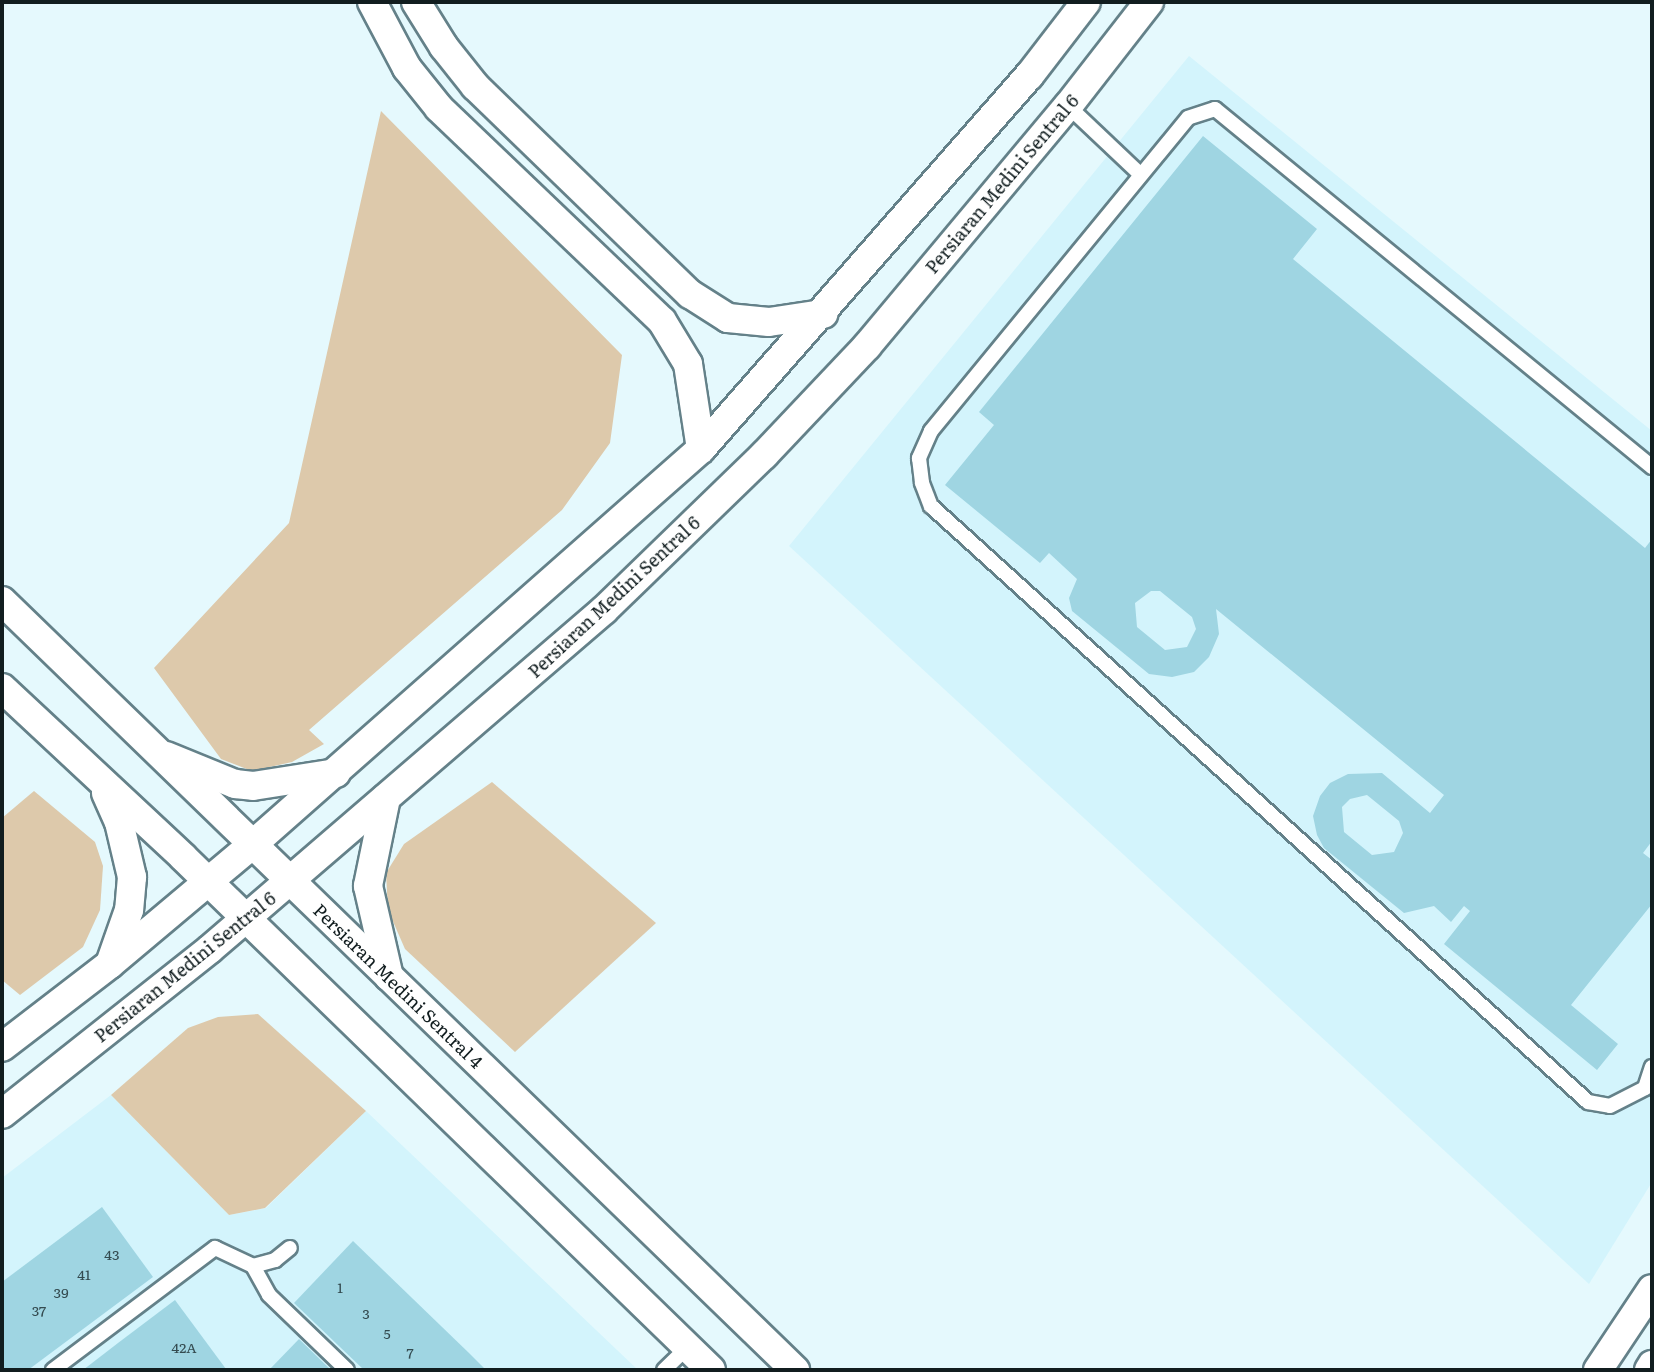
<!DOCTYPE html>
<html>
<head>
<meta charset="utf-8">
<style>
  body { margin:0 }
  #map { position:relative; width:1654px; height:1372px; overflow:hidden; background:#e5f9fd; font-family:Literata,serif }
  div>[style] { position:absolute }
  .built>* { inset:0; background:#d3f4fc }
  .green>* { inset:0; background:#ddc9ab }
  .building>* { inset:0; background:#9fd5e2 }
  .roads { filter:drop-shadow(2px 0 #648189) drop-shadow(-2px 0 #648189) drop-shadow(0 2px #648189) drop-shadow(0 -2px #648189) }
  .service>* { height:14px; margin:-7px; padding:0 7px; transform-origin:7px; border-radius:7px; background:#fff }
  .minor>* { height:28px; margin:-14px; padding:0 14px; transform-origin:14px; border-radius:14px; background:#fff }
  span { translate:-50% -50%; white-space:nowrap; text-align:center; line-height:1.15; -webkit-text-stroke:5px #fff; paint-order:stroke }
  .number-label { font-size:14px; color:#344b50 }
  .number-label span { -webkit-text-stroke-width:0 }
  .street-label { font-size:18px; color:#111d1f }
  .frame { position:absolute; inset:0; border:4px solid #111d1f; pointer-events:none }
</style>
</head>
<body>
<div id="map">
  <div class="built">
    <div style="clip-path:polygon(1189px 56px,1652px 431px,1652px 1182px,1589px 1284px,789px 546px)"></div>
    <div style="clip-path:polygon(111px 1095px,229px 1215px,266px 1208px,366px 1111px,638px 1370px,2px 1370px,2px 1178px)"></div>
  </div>
  <div class="green">
    <div style="clip-path:polygon(381px 111px,622px 355px,610px 443px,562px 510px,309px 730px,324px 744px,292px 762px,252px 771px,221px 759px,154px 668px,289px 523px)"></div>
    <div style="clip-path:polygon(492px 782px,656px 923px,515px 1052px,405px 949px,388px 910px,386px 873px,404px 844px)"></div>
    <div style="clip-path:polygon(34px 791px,95px 842px,103px 866px,100px 910px,83px 947px,20px 995px,2px 980px,2px 818px)"></div>
    <div style="clip-path:polygon(258px 1014px,366px 1111px,265px 1208px,229px 1215px,111px 1095px,188px 1028px,218px 1017px)"></div>
  </div>
  <div class="building">
    <div style="clip-path:polygon(evenodd,1203px 136px,1317px 229px,1293px 259px,1645px 548px,1652px 539px,1652px 841px,1643px 853px,1652px 860px,1652px 904px,1571px 1005px,1618px 1044px,1597px 1070px,1444px 944px,1470px 911px,1464px 906px,1451px 922px,1434px 906px,1404px 913px,1324px 848px,1317px 835px,1313px 816px,1320px 796px,1330px 783px,1348px 774px,1382px 773px,1430px 813px,1444px 795px,1216px 609px,1219px 634px,1209px 657px,1194px 672px,1172px 677px,1149px 674px,1072px 611px,1069px 598px,1077px 579px,1049px 553px,1040px 563px,945px 485px,994px 425px,979px 412px,1203px 136px,1151px 591px,1160px 591px,1192px 617px,1196px 629px,1187px 647px,1165px 650px,1137px 627px,1135px 603px,1151px 591px,1203px 136px,1367px 795px,1399px 821px,1403px 833px,1394px 852px,1372px 855px,1344px 832px,1342px 807px,1350px 799px,1367px 795px)"></div>
    <div style="clip-path:polygon(102px 1207px,153px 1277px,28px 1370px,2px 1370px,2px 1282px)"></div>
    <div style="clip-path:polygon(353px 1241px,469px 1353px,486px 1370px,364px 1370px,294px 1303px)"></div>
    <div style="clip-path:polygon(175px 1300px,226px 1369px,83px 1370px,118px 1343px)"></div>
    <div style="clip-path:polygon(299px 1339px,331px 1370px,269px 1370px)"></div>
  </div>
  <div class="roads">
    <div class="service">
      <div style="left:1068px;top:106px;width:100px;rotate:43.4deg"></div>
      <div style="left:1652px;top:467px;width:565px;rotate:-140.67deg"></div>
      <div style="left:1215px;top:109px;width:28px;rotate:162deg"></div>
      <div style="left:1188px;top:118px;width:405px;rotate:129.4deg"></div>
      <div style="left:931px;top:431px;width:30px;rotate:114deg"></div>
      <div style="left:919px;top:458px;width:25px;rotate:83deg"></div>
      <div style="left:922px;top:483px;width:25px;rotate:69deg"></div>
      <div style="left:931px;top:506px;width:887px;rotate:42.21deg"></div>
      <div style="left:1588px;top:1102px;width:22px;rotate:10deg"></div>
      <div style="left:1610px;top:1106px;width:39px;rotate:-27deg"></div>
      <div style="left:1645px;top:1088px;width:22px;rotate:-72deg"></div>
      <div style="left:253px;top:1266px;width:33px;rotate:61deg"></div>
      <div style="left:269px;top:1295px;width:108px;rotate:43.9deg"></div>
      <div style="left:53px;top:1370px;width:203px;rotate:-37deg"></div>
      <div style="left:215px;top:1248px;width:42px;rotate:25.3deg"></div>
      <div style="left:253px;top:1266px;width:23px;rotate:-15deg"></div>
      <div style="left:275px;top:1260px;width:19px;rotate:-39deg"></div>
      <div style="left:664px;top:1370px;width:33px;rotate:-44deg"></div>
    </div>
    <div class="minor">
      <div style="left:372px;top:2px;width:75px;rotate:62.1deg"></div>
      <div style="left:407px;top:68px;width:51px;rotate:51.3deg"></div>
      <div style="left:439px;top:108px;width:308px;rotate:43.7deg"></div>
      <div style="left:662px;top:321px;width:50px;rotate:58.8deg"></div>
      <div style="left:688px;top:364px;width:86px;rotate:81.3deg"></div>
      <div style="left:416px;top:2px;width:53px;rotate:58.1deg"></div>
      <div style="left:444px;top:47px;width:50px;rotate:51.5deg"></div>
      <div style="left:475px;top:86px;width:299px;rotate:44.1deg"></div>
      <div style="left:690px;top:294px;width:45px;rotate:32.3deg"></div>
      <div style="left:728px;top:318px;width:41px;rotate:5.6deg"></div>
      <div style="left:769px;top:322px;width:55px;rotate:-8.4deg"></div>
      <div style="left:2px;top:601px;width:1105px;rotate:44.12deg"></div>
      <div style="left:2px;top:688px;width:248px;rotate:43deg"></div>
      <div style="left:183px;top:857px;width:736px;rotate:44.17deg"></div>
      <div style="left:166px;top:756px;width:74px;rotate:22.1deg"></div>
      <div style="left:235px;top:784px;width:18px;rotate:6deg"></div>
      <div style="left:253px;top:786px;width:84px;rotate:-8.9deg"></div>
      <div style="left:106px;top:793px;width:32px;rotate:66deg"></div>
      <div style="left:119px;top:822px;width:57px;rotate:76.7deg"></div>
      <div style="left:132px;top:877px;width:33px;rotate:95deg"></div>
      <div style="left:129px;top:910px;width:57px;rotate:109.4deg"></div>
      <div style="left:386px;top:798px;width:90px;rotate:101.6deg"></div>
      <div style="left:368px;top:886px;width:93px;rotate:77deg"></div>
      <div style="left:2px;top:1047px;width:136px;rotate:-37.5deg"></div>
      <div style="left:110px;top:964px;width:185px;rotate:-40deg"></div>
      <div style="left:252px;top:845px;width:599px;rotate:-41.41deg"></div>
      <div style="left:701px;top:449px;width:497px;rotate:-48.7deg"></div>
      <div style="left:1029px;top:76px;width:93px;rotate:-52.4deg"></div>
      <div style="left:2px;top:1114px;width:265px;rotate:-38.4deg"></div>
      <div style="left:210px;top:949px;width:520px;rotate:-40.71deg"></div>
      <div style="left:604px;top:610px;width:223px;rotate:-44.1deg"></div>
      <div style="left:764px;top:455px;width:150px;rotate:-46.6deg"></div>
      <div style="left:867px;top:346px;width:313px;rotate:-50.1deg"></div>
      <div style="left:1068px;top:106px;width:132px;rotate:-52.1deg"></div>
      <div style="left:1598px;top:1370px;width:97px;rotate:-56.3deg"></div>
      <div style="left:1649px;top:1370px;width:6px;rotate:-59deg"></div>
    </div>
  </div>
  <div class="number-label">
    <span style="left:112px;top:1254px">43</span>
    <span style="left:84px;top:1274px">41</span>
    <span style="left:340px;top:1287px">1</span>
    <span style="left:61px;top:1292px">39</span>
    <span style="left:39px;top:1310px">37</span>
    <span style="left:366px;top:1313px">3</span>
    <span style="left:387px;top:1333px">5</span>
    <span style="left:184px;top:1347px">42A</span>
    <span style="left:410px;top:1352px">7</span>
  </div>
  <div class="street-label">
    <span style="left:1002px;top:184px;rotate:-50deg">Persiaran Medini Sentral 6</span>
    <span style="left:614px;top:597px;rotate:-43deg">Persiaran Medini Sentral 6</span>
    <span style="left:185px;top:967px;rotate:-39deg">Persiaran Medini Sentral 6</span>
    <span style="left:398px;top:986px;rotate:44deg">Persiaran Medini Sentral 4</span>
  </div>
  <div class="frame"></div>
</div>
</body>
</html>
